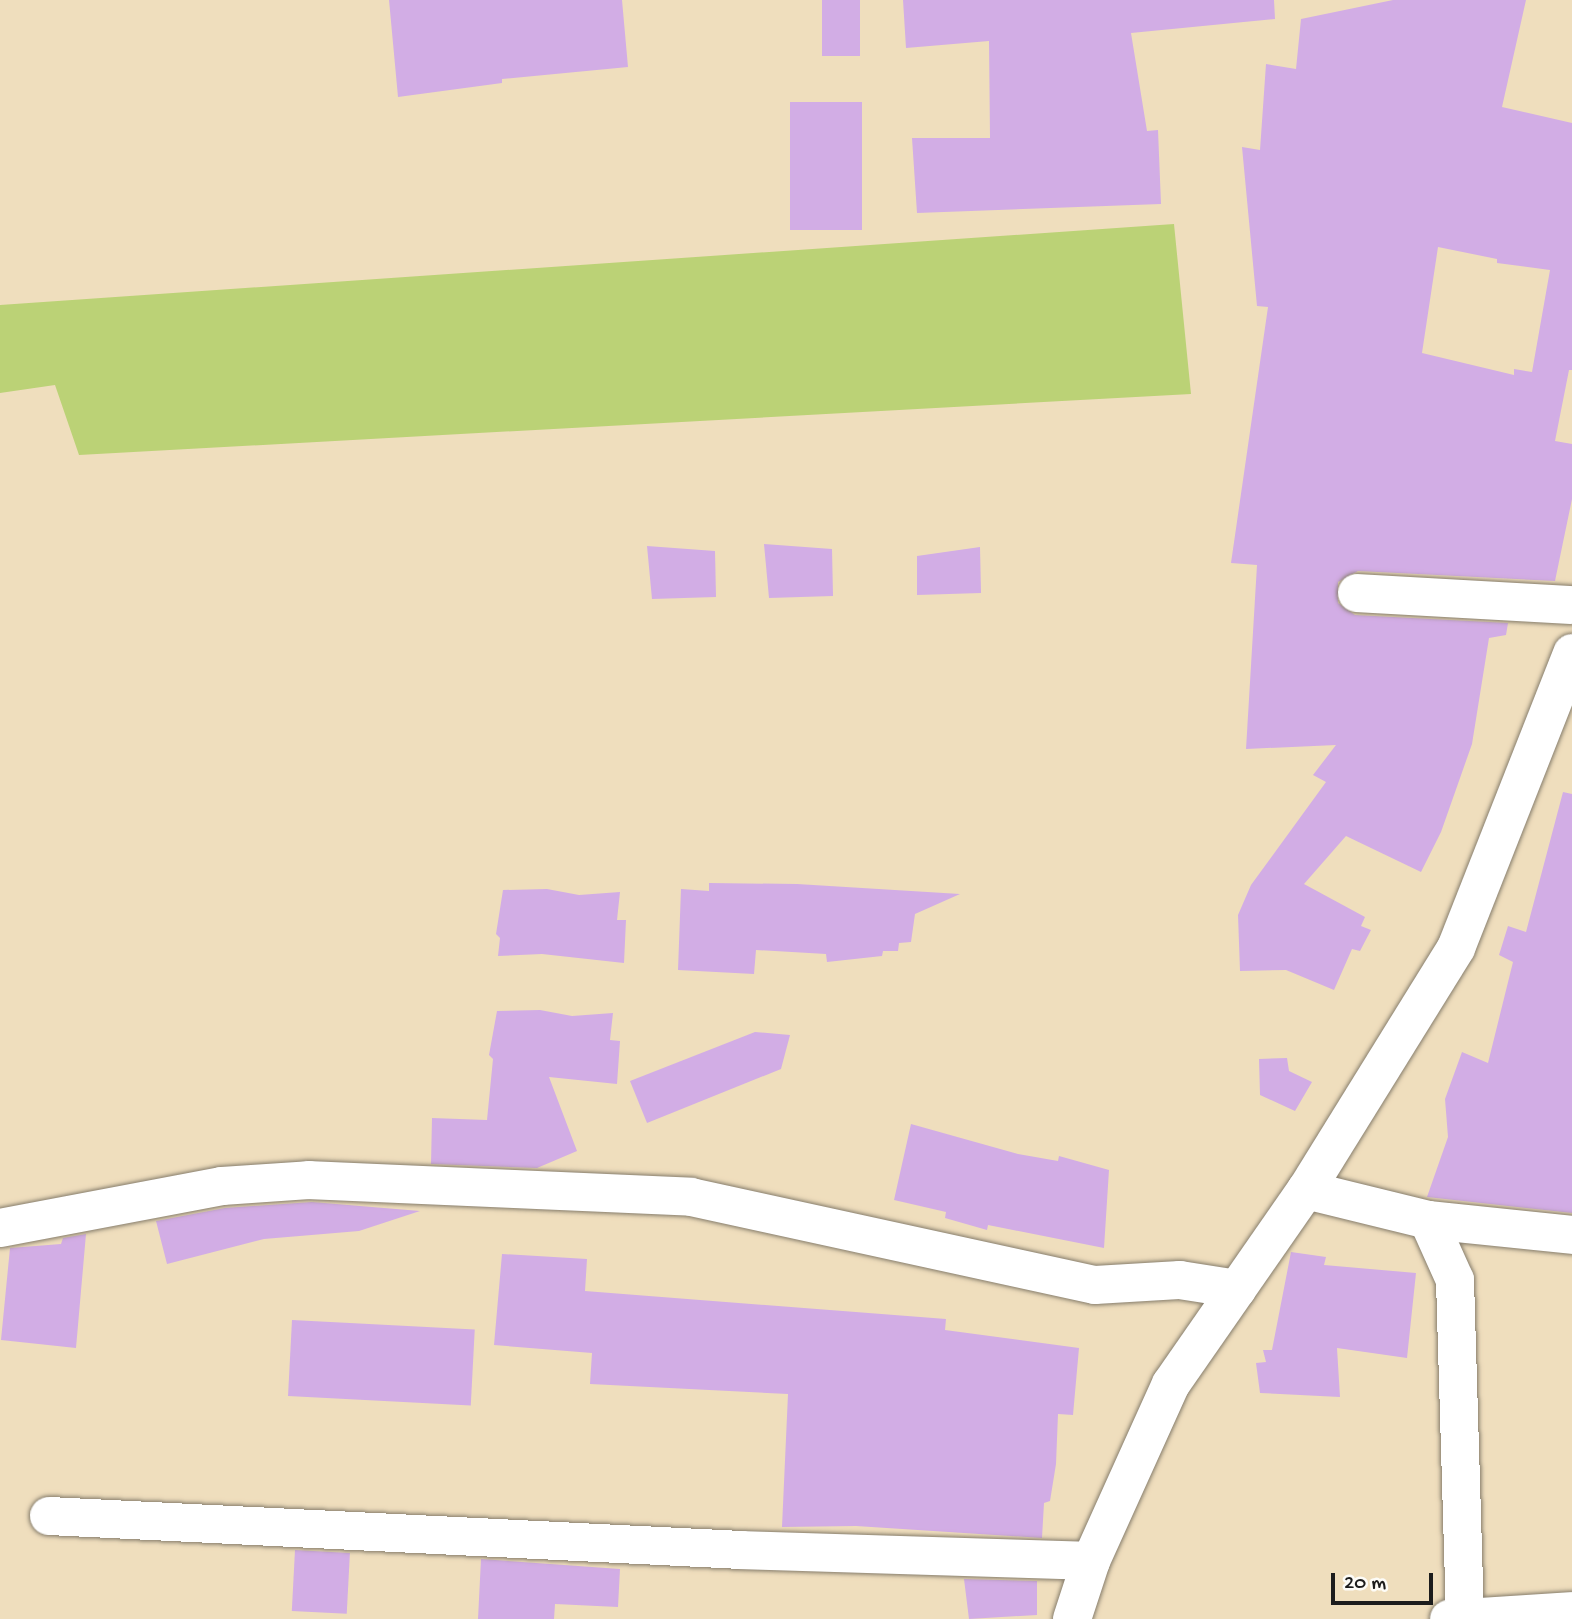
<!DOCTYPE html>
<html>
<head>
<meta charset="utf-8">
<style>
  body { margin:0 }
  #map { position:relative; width:1572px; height:1619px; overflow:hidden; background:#efdebd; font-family:"Gochi Hand",sans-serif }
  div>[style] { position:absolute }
  .green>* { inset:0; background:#bbd276 }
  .building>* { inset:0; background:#d2ade5; transform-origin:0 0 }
  .roads { filter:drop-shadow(0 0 2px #867d6c) drop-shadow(0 0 2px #867d6c) }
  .minor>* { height:38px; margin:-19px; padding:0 19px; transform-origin:19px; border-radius:19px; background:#fff }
  .major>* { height:38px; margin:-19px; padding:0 19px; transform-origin:19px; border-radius:19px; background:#fff }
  span { translate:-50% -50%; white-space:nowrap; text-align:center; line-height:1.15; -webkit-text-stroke:7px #fdfcf7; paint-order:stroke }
  .scale { position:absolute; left:1331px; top:1573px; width:102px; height:32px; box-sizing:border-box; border:4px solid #1c1c1c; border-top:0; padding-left:9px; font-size:21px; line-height:24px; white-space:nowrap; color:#1c1c1c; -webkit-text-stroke:5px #fdfcf7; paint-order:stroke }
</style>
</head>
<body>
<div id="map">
  <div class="green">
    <i style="clip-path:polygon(1174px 224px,1191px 394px,79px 455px,55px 385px,0 393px,0 305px)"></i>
  </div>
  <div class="building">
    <i style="clip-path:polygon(389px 0,622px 0,628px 67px,502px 79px,502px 83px,398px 97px)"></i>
    <i style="left:822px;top:0;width:38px;height:56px"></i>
    <i style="clip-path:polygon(903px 0,1274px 0,1275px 19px,1131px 33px,1147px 131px,1158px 130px,1161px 204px,917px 213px,912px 138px,990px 138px,989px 41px,906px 48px)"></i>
    <i style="clip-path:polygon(evenodd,1393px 0,1526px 0,1502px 107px,1572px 123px,1572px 370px,1569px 370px,1555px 441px,1572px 444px,1572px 499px,1555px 581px,1358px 571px,1338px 582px,1338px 603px,1355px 615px,1508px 623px,1506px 635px,1489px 638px,1472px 744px,1441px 832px,1421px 872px,1346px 836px,1304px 884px,1365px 917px,1361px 926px,1371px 930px,1360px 951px,1352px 949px,1334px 990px,1286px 970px,1240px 971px,1238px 915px,1251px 885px,1326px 782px,1313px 775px,1336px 745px,1246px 749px,1257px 565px,1231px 563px,1268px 307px,1257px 306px,1242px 147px,1260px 150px,1266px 64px,1296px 69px,1301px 19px,1393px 0,1438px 247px,1497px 259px,1497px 263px,1550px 270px,1532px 372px,1514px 369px,1514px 375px,1422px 353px,1438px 247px)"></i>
    <i style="left:862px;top:102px;width:128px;height:72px;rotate:90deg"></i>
    <i style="clip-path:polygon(764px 544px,832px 549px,833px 596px,769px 598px)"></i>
    <i style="clip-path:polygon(647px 546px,715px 551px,716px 597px,652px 599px)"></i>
    <i style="clip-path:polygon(980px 547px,981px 593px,917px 595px,917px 556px)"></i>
    <i style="clip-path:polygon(1563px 792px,1572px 794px,1572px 1213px,1427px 1197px,1448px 1137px,1445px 1099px,1462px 1052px,1488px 1063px,1513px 962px,1499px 955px,1508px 926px,1526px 932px)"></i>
    <i style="clip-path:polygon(709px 883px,797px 884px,960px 894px,915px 914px,911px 942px,899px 943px,898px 951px,883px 951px,882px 956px,827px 962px,826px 954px,756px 950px,754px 974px,678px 970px,681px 889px,709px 891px)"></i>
    <i style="clip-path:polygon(547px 889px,579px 895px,620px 892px,617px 920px,626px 920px,624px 963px,542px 954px,498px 956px,500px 938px,496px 934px,503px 890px)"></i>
    <i style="clip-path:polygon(540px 1010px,572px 1016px,613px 1013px,610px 1040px,620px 1041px,617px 1084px,549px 1077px,577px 1151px,537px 1168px,431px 1164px,432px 1118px,487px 1120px,493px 1059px,489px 1055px,497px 1011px)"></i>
    <i style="clip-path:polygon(755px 1032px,790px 1035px,781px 1069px,647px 1123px,630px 1081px)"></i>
    <i style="clip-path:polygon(1287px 1058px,1289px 1071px,1312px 1082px,1295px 1111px,1260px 1095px,1259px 1059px)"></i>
    <i style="clip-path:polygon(911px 1124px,1018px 1154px,1058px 1161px,1059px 1156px,1109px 1170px,1104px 1248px,988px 1225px,987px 1230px,945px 1218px,946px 1212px,894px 1200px)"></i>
    <i style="clip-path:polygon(312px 1202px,420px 1211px,359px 1231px,264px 1239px,167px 1264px,156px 1221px,225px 1208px)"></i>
    <i style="clip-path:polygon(86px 1234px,76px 1348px,1px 1340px,10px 1248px,61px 1244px,63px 1238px)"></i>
    <i style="clip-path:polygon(1291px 1252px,1326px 1257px,1324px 1265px,1416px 1273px,1407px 1358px,1337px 1348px,1340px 1397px,1260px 1393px,1256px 1363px,1266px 1362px,1263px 1350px,1272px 1350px)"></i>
    <i style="clip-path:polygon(502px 1254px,587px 1259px,585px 1291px,946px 1319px,945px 1330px,1079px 1348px,1073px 1415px,1058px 1414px,1056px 1464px,1050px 1501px,1044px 1503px,1042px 1538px,856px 1526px,782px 1527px,788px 1394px,590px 1384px,592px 1353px,494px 1345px)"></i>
    <i style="left:292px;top:1320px;width:183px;height:76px;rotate:3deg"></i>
    <i style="left:295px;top:1550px;width:55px;height:61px;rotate:3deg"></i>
    <i style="clip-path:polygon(481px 1559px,620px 1569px,618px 1607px,555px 1604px,554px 1619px,478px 1619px)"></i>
    <i style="clip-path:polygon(964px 1579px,1037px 1581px,1037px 1615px,969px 1619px)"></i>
  </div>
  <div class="roads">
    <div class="minor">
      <i style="left:1357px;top:593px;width:215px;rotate:3.2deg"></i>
      <i style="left:1306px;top:1190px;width:126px;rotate:13.8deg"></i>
      <i style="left:1428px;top:1220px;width:66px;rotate:65.8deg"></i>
      <i style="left:1455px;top:1280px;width:339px;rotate:88.3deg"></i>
      <i style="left:1428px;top:1220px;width:145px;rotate:5.9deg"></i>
      <i style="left:0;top:1228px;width:226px;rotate:-10.7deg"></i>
      <i style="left:222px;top:1186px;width:87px;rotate:-3.9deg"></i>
      <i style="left:309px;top:1180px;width:382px;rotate:2.5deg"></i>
      <i style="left:691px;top:1197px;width:413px;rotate:12.3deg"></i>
      <i style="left:1095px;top:1285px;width:85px;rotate:-3.4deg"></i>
      <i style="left:1180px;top:1280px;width:58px;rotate:9deg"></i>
      <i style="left:49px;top:1516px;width:693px;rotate:2.81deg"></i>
      <i style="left:741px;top:1550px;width:350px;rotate:1.8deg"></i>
      <i style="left:1449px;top:1619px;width:123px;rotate:-3.7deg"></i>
    </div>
    <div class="major">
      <i style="left:1072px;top:1619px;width:61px;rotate:-71.9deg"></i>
      <i style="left:1091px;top:1561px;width:194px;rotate:-65.7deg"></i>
      <i style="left:1171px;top:1384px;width:236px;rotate:-55.2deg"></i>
      <i style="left:1306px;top:1190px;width:285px;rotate:-58.2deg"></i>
      <i style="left:1456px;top:948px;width:317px;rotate:-68.5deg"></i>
    </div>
  </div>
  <div class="scale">20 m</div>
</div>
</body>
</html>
